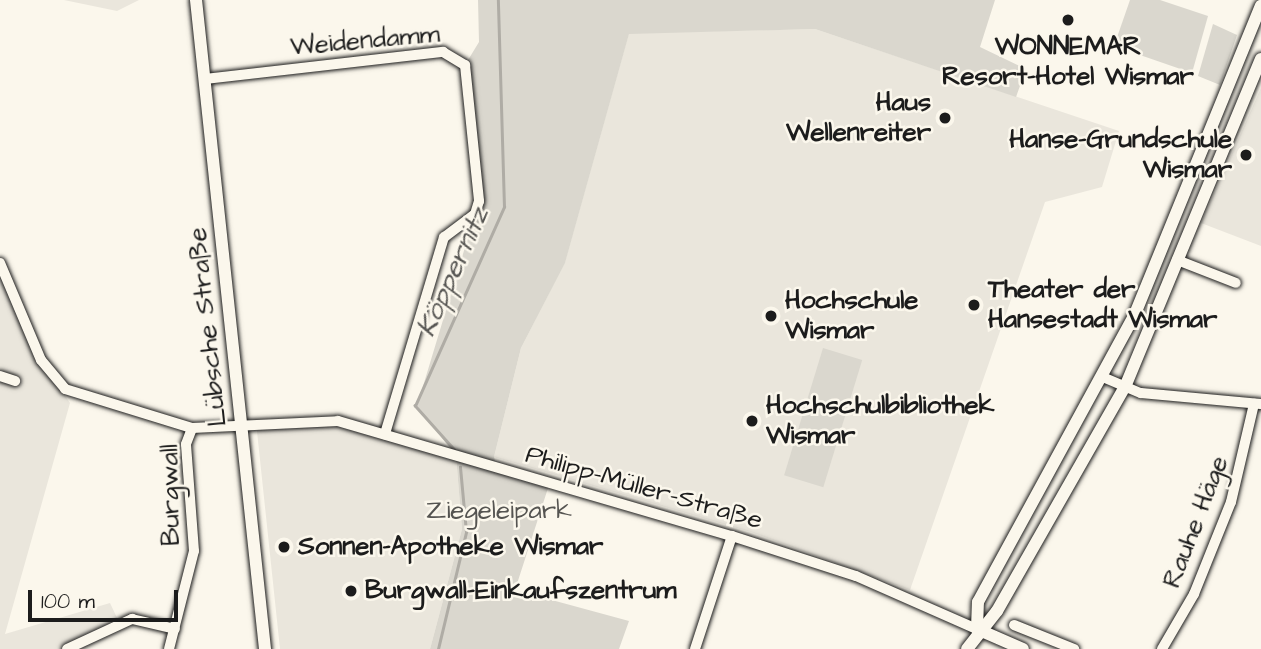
<!DOCTYPE html>
<html>
<head>
<meta charset="utf-8">
<style>
  body { margin:0 }
  #map { position:relative; width:1261px; height:649px; overflow:hidden; background:#fbf7ec; font-family:"Architects Daughter",sans-serif }
  div>[style] { position:absolute }
  .built>* { inset:0; background:#eae6dc }
  .green>* { inset:0; background:#dad7ce; transform-origin:0 0 }
  .stream>* { height:2.5px; margin:-1.25px; padding:0 1.25px; transform-origin:1.25px; border-radius:1.25px; background:#afaca5 }
  .roads { filter:drop-shadow(0 0 2px #1c1c1c) drop-shadow(0 0 2px #1c1c1c) }
  .street>* { height:10px; margin:-5px; padding:0 5px; transform-origin:5px; border-radius:5px; background:#fbf7ec }
  .secondary>* { height:12px; margin:-6px; padding:0 6px; transform-origin:6px; border-radius:6px; background:#fbf7ec }
  .dots>* { width:19px; height:19px; translate:-50% -50%; box-sizing:border-box; border:4px solid #fbf7ec; border-radius:50% }
  span { translate:-50% -50%; white-space:nowrap; text-align:center; line-height:1.15; -webkit-text-stroke:5px #fbf7ec; paint-order:stroke }
  .street-label { font-size:26px; color:#1c1c1c }
  .poi-label { font-size:26px; color:#1c1c1c; font-weight:700 }
  .right { translate:-100% -50%; text-align:right }
  .left { translate:0 -50%; text-align:left }
  .park-label { font-size:26px; color:#555451 }
  .water-label { font-size:28px; color:#575653; font-style:italic }
  .scale { position:absolute; left:28px; top:590px; width:150px; height:32px; box-sizing:border-box; border:4px solid #1c1c1c; border-top:0; padding-left:9px; font-size:21px; line-height:24px; white-space:nowrap; color:#1c1c1c; -webkit-text-stroke:5px #fbf7ec; paint-order:stroke }
</style>
</head>
<body>
<div id="map">
  <div class="built">
    <i style="clip-path:polygon(64px 0,139px 0,117px 11px)"></i>
    <i style="clip-path:polygon(815px 29px,1119px 131px,1102px 187px,1045px 202px,910px 590px,751px 532px,494px 457px,521px 348px,565px 262px,629px 33px)"></i>
    <i style="clip-path:polygon(1261px 88px,1261px 246px,1201px 223px)"></i>
    <i style="clip-path:polygon(0 263px,41px 360px,70px 403px,5px 634px,110px 603px,119px 622px,67px 649px,0 649px)"></i>
    <i style="clip-path:polygon(338px 421px,456px 456px,462px 529px,430px 649px,280px 649px,256px 422px)"></i>
  </div>
  <div class="green">
    <i style="clip-path:polygon(478px 0,995px 0,980px 47px,1026px 69px,1016px 97px,815px 29px,629px 34px,565px 263px,521px 348px,494px 457px,497px 469px,549px 485px,515px 590px,629px 621px,619px 649px,430px 649px,462px 529px,456px 456px,417px 406px,479px 201px,465px 65px,479px 42px)"></i>
    <i style="clip-path:polygon(1130px 0,1160px 0,1208px 16px,1192px 73px,1114px 46px)"></i>
    <i style="clip-path:polygon(1213px 24px,1237px 35px,1220px 85px,1198px 76px)"></i>
    <i style="left:823px;top:348px;width:41px;height:133px;rotate:17deg"></i>
  </div>
  <div class="stream">
    <i style="left:456px;top:452px;width:62px;rotate:-131.7deg"></i>
    <i style="left:415px;top:406px;width:218px;rotate:-65.9deg"></i>
    <i style="left:504px;top:207px;width:207px;rotate:-91.7deg"></i>
    <i style="left:438px;top:649px;width:120px;rotate:-76.5deg"></i>
    <i style="left:466px;top:532px;width:65px;rotate:-95.3deg"></i>
  </div>
  <div class="roads">
    <div class="street">
      <i style="left:205px;top:79px;width:240px;rotate:-6.5deg"></i>
      <i style="left:443px;top:52px;width:26px;rotate:31deg"></i>
      <i style="left:465px;top:65px;width:137px;rotate:84.1deg"></i>
      <i style="left:479px;top:201px;width:14px;rotate:107deg"></i>
      <i style="left:475px;top:214px;width:39px;rotate:143deg"></i>
      <i style="left:444px;top:237px;width:206px;rotate:106.7deg"></i>
      <i style="left:1177px;top:260px;width:63px;rotate:21.3deg"></i>
      <i style="left:0;top:263px;width:105px;rotate:67.1deg"></i>
      <i style="left:41px;top:360px;width:38px;rotate:50deg"></i>
      <i style="left:65px;top:389px;width:133px;rotate:17.1deg"></i>
      <i style="left:192px;top:428px;width:146px;rotate:-2.7deg"></i>
      <i style="left:338px;top:421px;width:410px;rotate:16.3deg"></i>
      <i style="left:732px;top:536px;width:130px;rotate:17.9deg"></i>
      <i style="left:856px;top:576px;width:132px;rotate:23.7deg"></i>
      <i style="left:0;top:376px;width:16px;rotate:18deg"></i>
      <i style="left:1105px;top:378px;width:39px;rotate:23deg"></i>
      <i style="left:1141px;top:393px;width:120px;rotate:5.3deg"></i>
      <i style="left:1014px;top:625px;width:65px;rotate:21.8deg"></i>
      <i style="left:67px;top:649px;width:72px;rotate:-24.8deg"></i>
      <i style="left:132px;top:619px;width:44px;rotate:13.1deg"></i>
      <i style="left:169px;top:649px;width:101px;rotate:-75.7deg"></i>
      <i style="left:194px;top:551px;width:107px;rotate:-94.3deg"></i>
      <i style="left:186px;top:444px;width:17px;rotate:-69deg"></i>
      <i style="left:695px;top:649px;width:119px;rotate:-71.9deg"></i>
      <i style="left:1162px;top:649px;width:64px;rotate:-59.8deg"></i>
      <i style="left:1194px;top:594px;width:99px;rotate:-68.1deg"></i>
      <i style="left:1231px;top:502px;width:101px;rotate:-76.8deg"></i>
    </div>
    <div class="secondary">
      <i style="left:196px;top:0;width:653px;rotate:83.93deg"></i>
      <i style="left:977px;top:629px;width:27px;rotate:-88deg"></i>
      <i style="left:978px;top:602px;width:328px;rotate:-61.4deg"></i>
      <i style="left:1135px;top:314px;width:333px;rotate:-67.8deg"></i>
      <i style="left:977px;top:629px;width:50px;rotate:23.5deg"></i>
      <i style="left:967px;top:649px;width:48px;rotate:-51.7deg"></i>
      <i style="left:997px;top:611px;width:258px;rotate:-60.3deg"></i>
      <i style="left:1125px;top:387px;width:355px;rotate:-67.5deg"></i>
    </div>
  </div>
  <div class="dots">
    <i style="left:1068px;top:20px;background:#1c1c1c"></i>
    <i style="left:945px;top:118px;background:#1c1c1c"></i>
    <i style="left:1246px;top:155px;background:#1c1c1c"></i>
    <i style="left:974px;top:305px;background:#1c1c1c"></i>
    <i style="left:771px;top:316px;background:#1c1c1c"></i>
    <i style="left:752px;top:421px;background:#1c1c1c"></i>
    <i style="left:284px;top:547px;background:#1c1c1c"></i>
    <i style="left:351px;top:591px;background:#1c1c1c"></i>
  </div>
  <div class="street-label">
    <span style="left:365px;top:41px;rotate:-5deg">Weidendamm</span>
    <span style="left:208px;top:327px;rotate:-96deg">Lübsche Straße</span>
    <span style="left:644px;top:488px;rotate:16deg">Philipp-Müller-Straße</span>
    <span style="left:171px;top:495px;rotate:-91deg">Burgwall</span>
    <span style="left:1196px;top:522px;rotate:-69deg">Rauhe Häge</span>
  </div>
  <div class="poi-label">
    <span style="left:1068px;top:62px">WONNEMAR<br>Resort-Hotel Wismar</span>
    <span class="right" style="left:931px;top:118px">Haus<br>Wellenreiter</span>
    <span class="right" style="left:1232px;top:155px">Hanse-Grundschule<br>Wismar</span>
    <span class="left" style="left:988px;top:305px">Theater der<br>Hansestadt Wismar</span>
    <span class="left" style="left:785px;top:316px">Hochschule<br>Wismar</span>
    <span class="left" style="left:766px;top:421px">Hochschulbibliothek<br>Wismar</span>
    <span class="left" style="left:298px;top:547px">Sonnen-Apotheke Wismar</span>
    <span class="left" style="left:365px;top:591px">Burgwall-Einkaufszentrum</span>
  </div>
  <div class="park-label">
    <span style="left:499px;top:511px">Ziegeleipark</span>
  </div>
  <div class="water-label">
    <span style="left:453px;top:272px;rotate:-66deg">Köppernitz</span>
  </div>
  <div class="scale">100 m</div>
</div>
</body>
</html>
